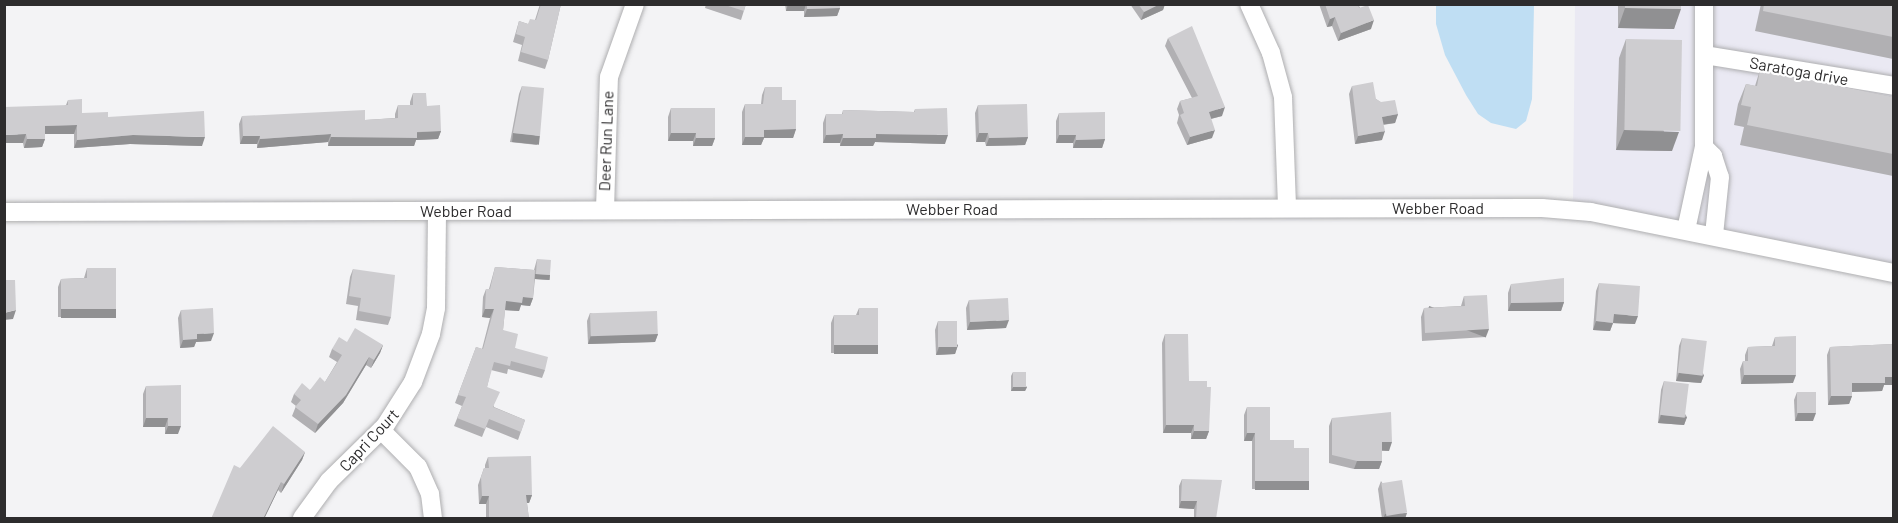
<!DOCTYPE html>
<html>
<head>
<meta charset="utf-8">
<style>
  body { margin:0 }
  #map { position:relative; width:1898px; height:523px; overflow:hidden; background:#f3f3f5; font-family:Barlow,sans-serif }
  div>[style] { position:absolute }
  .built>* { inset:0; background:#eae9f3 }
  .water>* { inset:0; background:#bfdef3 }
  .roads { filter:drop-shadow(0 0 2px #aeaeb0) drop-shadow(0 0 2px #aeaeb0) }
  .street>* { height:18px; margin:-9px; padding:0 9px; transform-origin:9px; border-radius:9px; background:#fff }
  .wall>* { inset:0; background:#b1b0b3 }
  .shaded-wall>* { inset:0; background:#909092; transform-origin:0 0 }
  .building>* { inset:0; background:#cecdd0; transform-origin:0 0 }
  span { translate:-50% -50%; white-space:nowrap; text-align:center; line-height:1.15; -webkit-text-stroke:4.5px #fff; paint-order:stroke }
  .street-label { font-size:16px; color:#2d2c2d }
  .frame { position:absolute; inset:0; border:6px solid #2d2c2d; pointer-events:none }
</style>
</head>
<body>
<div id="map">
  <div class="built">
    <i style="clip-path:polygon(1575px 5px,1893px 5px,1893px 265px,1573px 204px)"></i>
  </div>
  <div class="water">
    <i style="clip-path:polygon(1436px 5px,1534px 5px,1532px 99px,1526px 121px,1516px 129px,1491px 123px,1478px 114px,1466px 95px,1445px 55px,1436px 24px)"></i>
  </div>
  <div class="roads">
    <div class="street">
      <i style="left:1249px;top:4px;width:54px;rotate:65.8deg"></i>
      <i style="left:1271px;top:53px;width:46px;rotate:74.7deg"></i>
      <i style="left:1283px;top:97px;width:111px;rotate:87.9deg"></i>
      <i style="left:1705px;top:55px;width:192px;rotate:9.3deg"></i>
      <i style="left:1704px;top:147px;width:143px;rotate:-90deg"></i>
      <i style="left:605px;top:210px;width:133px;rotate:-88.3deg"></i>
      <i style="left:609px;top:77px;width:77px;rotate:-70.4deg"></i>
      <i style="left:4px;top:212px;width:1538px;rotate:-0.15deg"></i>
      <i style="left:1542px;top:208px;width:49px;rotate:4.7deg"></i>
      <i style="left:1591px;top:212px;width:309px;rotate:11.4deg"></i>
      <i style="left:1686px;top:230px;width:85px;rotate:-77.8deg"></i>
      <i style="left:1704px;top:147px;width:13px;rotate:45deg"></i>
      <i style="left:1713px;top:156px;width:22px;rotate:72deg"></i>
      <i style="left:1720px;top:177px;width:58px;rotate:95.9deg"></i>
      <i style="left:381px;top:430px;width:52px;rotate:45deg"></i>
      <i style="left:418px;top:467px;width:30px;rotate:66deg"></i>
      <i style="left:430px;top:494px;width:24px;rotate:83deg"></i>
      <i style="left:302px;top:518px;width:46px;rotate:-53.9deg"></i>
      <i style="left:329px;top:481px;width:78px;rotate:-44.5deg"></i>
      <i style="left:385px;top:426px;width:52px;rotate:-57.5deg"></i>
      <i style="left:413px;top:382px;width:51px;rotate:-69.4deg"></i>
      <i style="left:431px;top:334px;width:26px;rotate:-79deg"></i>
      <i style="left:436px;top:308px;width:96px;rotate:-89.4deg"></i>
    </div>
  </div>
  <div class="wall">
    <i style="clip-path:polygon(540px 4px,561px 4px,548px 60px,545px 69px,518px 61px,522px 45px,513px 42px,519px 21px,528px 24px,535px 20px)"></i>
    <i style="clip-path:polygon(706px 4px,746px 4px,741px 20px,705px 8px)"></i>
    <i style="clip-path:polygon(785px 4px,840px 4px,840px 8px,837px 16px,804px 17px,804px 11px,786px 11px)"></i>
    <i style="clip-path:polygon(1130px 4px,1165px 4px,1163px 10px,1141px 20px)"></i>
    <i style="clip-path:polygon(1319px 4px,1358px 4px,1371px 29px,1338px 41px,1332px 26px,1327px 27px)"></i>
    <i style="clip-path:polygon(1618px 4px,1681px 4px,1674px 29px,1618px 28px)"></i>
    <i style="clip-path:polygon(1761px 4px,1893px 4px,1893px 59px,1755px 31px)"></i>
    <i style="clip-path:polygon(1168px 38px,1222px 116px,1211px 119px,1212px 138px,1187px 145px,1177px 123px,1179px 115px,1177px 109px,1180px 101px,1192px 98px,1165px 46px)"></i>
    <i style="clip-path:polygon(1626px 39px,1672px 151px,1616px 150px,1619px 58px)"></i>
    <i style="clip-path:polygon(1760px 70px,1893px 97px,1893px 176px,1740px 145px,1744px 127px,1734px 125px,1738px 104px,1746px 84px,1755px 86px)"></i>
    <i style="clip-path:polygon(522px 86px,537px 145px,510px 142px,519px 94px)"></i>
    <i style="clip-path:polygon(1352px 86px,1376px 99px,1398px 114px,1395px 123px,1383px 125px,1382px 140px,1355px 144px,1349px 94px)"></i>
    <i style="clip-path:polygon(765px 87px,782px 100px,796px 129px,793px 138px,764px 138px,761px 145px,742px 145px,742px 112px,745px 104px,761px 104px,762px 95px)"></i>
    <i style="clip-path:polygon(413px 93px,427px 106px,441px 131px,438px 139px,416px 140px,414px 146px,328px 146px,328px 142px,257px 148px,257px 144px,240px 144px,239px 124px,242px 116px,365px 120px,395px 118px,395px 114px,398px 105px,410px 105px,410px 102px)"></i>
    <i style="clip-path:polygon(68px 100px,82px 113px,108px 117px,202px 146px,130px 144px,74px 148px,74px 134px,45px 134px,45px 139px,42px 147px,24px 148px,23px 143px,4px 143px,66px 105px)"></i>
    <i style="clip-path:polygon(978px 105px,1028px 137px,1025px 145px,986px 146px,985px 142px,976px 142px,975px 113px)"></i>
    <i style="clip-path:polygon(671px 108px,715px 138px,712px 146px,693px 146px,693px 141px,668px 141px,668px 117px)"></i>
    <i style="clip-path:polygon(915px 109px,945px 144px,875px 142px,873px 146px,840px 146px,840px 143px,823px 143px,823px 123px,826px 114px,842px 114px,843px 110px,914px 112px)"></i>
    <i style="clip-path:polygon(1059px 113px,1105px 139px,1102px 148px,1073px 148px,1073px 143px,1056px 143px,1056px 121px)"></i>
    <i style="clip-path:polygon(537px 259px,550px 275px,549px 280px,535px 279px,533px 298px,530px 306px,521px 305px,519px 311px,505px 310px,503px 330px,515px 348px,545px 370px,542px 378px,508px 369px,507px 374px,491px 370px,487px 387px,494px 407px,525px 420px,518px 440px,486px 427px,482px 437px,454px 426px,462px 406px,455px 403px,476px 347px,482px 349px,490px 318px,482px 317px,483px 297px,486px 289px,489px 289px,495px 267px,534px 270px)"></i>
    <i style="clip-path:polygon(87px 268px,116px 309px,113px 317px,58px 317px,58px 287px,61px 279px,84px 278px)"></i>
    <i style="clip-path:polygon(353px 269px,391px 317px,388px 325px,356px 320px,358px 306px,346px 304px,350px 277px)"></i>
    <i style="clip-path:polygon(1599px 283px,1635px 324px,1613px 323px,1610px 331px,1593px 330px,1596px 291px)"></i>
    <i style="clip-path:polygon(1511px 284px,1564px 302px,1561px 311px,1508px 311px,1508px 293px)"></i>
    <i style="clip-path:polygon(1464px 296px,1486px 337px,1422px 341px,1421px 317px,1424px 308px,1461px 306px)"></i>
    <i style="clip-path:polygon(969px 300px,1006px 328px,967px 330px,966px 308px)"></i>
    <i style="clip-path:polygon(859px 308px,878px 345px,875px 353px,831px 353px,831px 323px,834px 315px,856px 315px)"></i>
    <i style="clip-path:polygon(181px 310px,211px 341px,196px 342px,194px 347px,180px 348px,178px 318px)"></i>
    <i style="clip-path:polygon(590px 313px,658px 334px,655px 342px,588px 344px,587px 321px)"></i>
    <i style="clip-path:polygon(938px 321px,958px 345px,955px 354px,936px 355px,935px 330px)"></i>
    <i style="clip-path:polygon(1165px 334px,1189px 381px,1209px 431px,1206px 439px,1191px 439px,1191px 433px,1163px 433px,1162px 343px)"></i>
    <i style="clip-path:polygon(1775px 337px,1793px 383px,1741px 384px,1740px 369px,1743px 361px,1745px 361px,1745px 355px,1748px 347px,1772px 346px)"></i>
    <i style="clip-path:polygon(1682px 338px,1704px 375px,1701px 383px,1676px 381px,1679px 346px)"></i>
    <i style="clip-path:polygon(347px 342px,383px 345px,380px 353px,371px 368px,366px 365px,343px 403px,315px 433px,292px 416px,296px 406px,291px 402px,294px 394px,310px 390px,325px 382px,337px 362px,329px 357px,332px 349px)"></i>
    <i style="clip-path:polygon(1893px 344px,1893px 385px,1884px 385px,1882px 391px,1852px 392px,1852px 396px,1849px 404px,1828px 405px,1827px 355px,1830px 347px)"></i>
    <i style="clip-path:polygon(1013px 372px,1027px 387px,1025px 391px,1011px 391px,1011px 376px)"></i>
    <i style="clip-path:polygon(1664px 381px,1687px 417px,1684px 425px,1658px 423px,1661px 390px)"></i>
    <i style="clip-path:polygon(146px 386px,178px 434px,165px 434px,165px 427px,143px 427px,143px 394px)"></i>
    <i style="clip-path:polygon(1797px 392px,1813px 421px,1795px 421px,1794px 400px)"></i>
    <i style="clip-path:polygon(1247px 407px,1270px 440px,1294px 448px,1309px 481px,1306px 489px,1252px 489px,1252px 441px,1244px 441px,1244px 415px)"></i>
    <i style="clip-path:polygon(1332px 418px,1389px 451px,1382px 451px,1382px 461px,1379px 469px,1354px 469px,1329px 463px,1329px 426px)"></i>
    <i style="clip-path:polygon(305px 452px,302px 460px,281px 493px,278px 490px,264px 519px,211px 519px,240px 468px)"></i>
    <i style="clip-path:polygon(488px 457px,532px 495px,529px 503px,527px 503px,529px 519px,486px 519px,486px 504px,479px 504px,478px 485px,484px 468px,485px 468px,485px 465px)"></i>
    <i style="clip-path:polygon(1182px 479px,1216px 519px,1194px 519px,1194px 509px,1179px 508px,1179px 486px)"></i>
    <i style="clip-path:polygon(1381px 481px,1405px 519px,1382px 519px,1378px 489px)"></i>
  </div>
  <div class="shaded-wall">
    <i style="clip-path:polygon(788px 4px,806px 4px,804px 11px,786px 11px)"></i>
    <i style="clip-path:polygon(1160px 4px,1165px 4px,1163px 10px,1141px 20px,1144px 12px)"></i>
    <i style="clip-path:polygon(840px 8px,837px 16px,804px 17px,807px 9px)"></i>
    <i style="clip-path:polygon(1625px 8px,1681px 9px,1674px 29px,1618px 28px)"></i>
    <i style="clip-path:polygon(1335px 17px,1332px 26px,1327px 27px,1330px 19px)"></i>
    <i style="clip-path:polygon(1374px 20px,1371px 29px,1338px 41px,1341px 33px)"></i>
    <i style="clip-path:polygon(1225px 107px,1222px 116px,1206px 120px,1209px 112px)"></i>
    <i style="clip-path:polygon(1398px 114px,1395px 123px,1379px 125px,1382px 117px)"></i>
    <i style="clip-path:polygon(77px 125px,74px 134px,42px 134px,45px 126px)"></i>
    <i style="clip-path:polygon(796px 129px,793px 138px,764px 138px,761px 145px,742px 145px,745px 137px,764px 130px)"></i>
    <i style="clip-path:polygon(1215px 130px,1212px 138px,1187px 145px,1190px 137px)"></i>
    <i style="clip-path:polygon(1624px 130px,1679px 132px,1672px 151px,1616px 150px)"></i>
    <i style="clip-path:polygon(441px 131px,438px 139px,416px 140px,414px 146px,328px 146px,331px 137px)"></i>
    <i style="clip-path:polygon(1385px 131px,1382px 140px,1355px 144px,1358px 136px)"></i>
    <i style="left:513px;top:133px;width:27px;height:9px;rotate:6deg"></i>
    <i style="clip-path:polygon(671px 133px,696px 133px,693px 141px,668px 141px)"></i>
    <i style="clip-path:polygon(979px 133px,988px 133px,985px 142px,976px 142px)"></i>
    <i style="clip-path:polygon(26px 134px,23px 143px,4px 143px,4px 135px)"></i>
    <i style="clip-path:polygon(331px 134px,328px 142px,257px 148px,260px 139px)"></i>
    <i style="clip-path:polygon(843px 134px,840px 143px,823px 143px,826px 135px)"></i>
    <i style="clip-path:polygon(876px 134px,948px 135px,945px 144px,875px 142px,873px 146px,840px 146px,843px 138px)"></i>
    <i style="clip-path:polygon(133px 135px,205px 137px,202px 146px,130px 144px,74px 148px,77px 140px)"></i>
    <i style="clip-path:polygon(1059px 135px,1076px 135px,1073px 143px,1056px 143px)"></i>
    <i style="clip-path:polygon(243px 136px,260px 136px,257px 144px,240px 144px)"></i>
    <i style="clip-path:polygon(1028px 137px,1025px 145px,986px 146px,989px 138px)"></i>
    <i style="clip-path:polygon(696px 138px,715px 138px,712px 146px,693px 146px)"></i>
    <i style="clip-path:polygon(27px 139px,45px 139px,42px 147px,24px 148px)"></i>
    <i style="clip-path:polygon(1105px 139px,1102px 148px,1073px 148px,1076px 140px)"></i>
    <i style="left:535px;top:274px;width:15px;height:5px;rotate:4deg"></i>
    <i style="clip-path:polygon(523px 297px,533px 298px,530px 306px,521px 305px,519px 311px,503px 310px,506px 301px)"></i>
    <i style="clip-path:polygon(1564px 302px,1561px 311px,1508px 311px,1511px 303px)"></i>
    <i style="left:61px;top:309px;width:55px;height:9px"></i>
    <i style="clip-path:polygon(485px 309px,494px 309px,490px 318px,482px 317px)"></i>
    <i style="clip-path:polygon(16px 310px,13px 319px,4px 320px,4px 313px)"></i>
    <i style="clip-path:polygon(1614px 314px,1638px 316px,1635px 324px,1611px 323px)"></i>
    <i style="clip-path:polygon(1009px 320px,1006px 328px,967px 330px,970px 322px)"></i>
    <i style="clip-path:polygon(1596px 321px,1613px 323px,1610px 331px,1593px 330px)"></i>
    <i style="left:1489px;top:329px;width:9px;height:64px;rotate:111deg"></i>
    <i style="clip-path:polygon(214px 333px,211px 341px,196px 342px,194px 347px,180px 348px,183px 340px,197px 334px)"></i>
    <i style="clip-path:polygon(658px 334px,655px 342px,588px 344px,591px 335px)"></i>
    <i style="clip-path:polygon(383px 345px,380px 353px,371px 368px,374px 360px)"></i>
    <i style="left:834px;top:345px;width:44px;height:9px"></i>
    <i style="clip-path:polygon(958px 345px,955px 354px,936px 355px,939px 347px)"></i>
    <i style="clip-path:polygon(369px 357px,366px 365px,343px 403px,315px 433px,318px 424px)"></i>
    <i style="clip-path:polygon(1679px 373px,1704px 375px,1701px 383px,1676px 381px)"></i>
    <i style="clip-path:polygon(1744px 375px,1796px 375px,1793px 383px,1741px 384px)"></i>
    <i style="clip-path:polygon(1885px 377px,1893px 377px,1893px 385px,1884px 385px,1882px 391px,1849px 392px,1852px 383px)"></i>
    <i style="clip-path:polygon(1013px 387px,1027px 387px,1025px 391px,1011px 391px)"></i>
    <i style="clip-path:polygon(1831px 396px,1852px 396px,1849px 404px,1828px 405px)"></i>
    <i style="clip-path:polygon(1798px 413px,1816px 413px,1813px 421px,1795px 421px)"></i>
    <i style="clip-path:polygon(1661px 415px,1687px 417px,1684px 425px,1658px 423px)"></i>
    <i style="clip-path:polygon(146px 418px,168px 418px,165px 427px,143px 427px)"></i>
    <i style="clip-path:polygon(1166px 425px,1194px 425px,1191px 433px,1163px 433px)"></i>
    <i style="clip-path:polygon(168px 426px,181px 426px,178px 434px,165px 434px)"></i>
    <i style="clip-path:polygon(1194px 431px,1209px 431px,1206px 439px,1191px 439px)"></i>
    <i style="clip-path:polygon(1247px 433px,1255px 433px,1252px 441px,1244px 441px)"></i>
    <i style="clip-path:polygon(1382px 442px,1392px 442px,1389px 451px,1379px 450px)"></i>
    <i style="clip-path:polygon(305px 452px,302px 460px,281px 493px,284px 484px)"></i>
    <i style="clip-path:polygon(1357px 461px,1382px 461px,1379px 469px,1354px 469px)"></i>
    <i style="left:1255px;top:481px;width:54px;height:9px"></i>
    <i style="clip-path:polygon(281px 482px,278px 490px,264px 519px,263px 519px)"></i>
    <i style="clip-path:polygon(526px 495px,532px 495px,529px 503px,523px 503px)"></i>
    <i style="clip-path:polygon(482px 496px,489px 496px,486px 504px,479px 504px)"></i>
    <i style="clip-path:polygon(1181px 501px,1197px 501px,1194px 509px,1179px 508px)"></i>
    <i style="clip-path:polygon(1407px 513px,1405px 519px,1383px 519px,1385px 514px)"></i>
  </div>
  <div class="building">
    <i style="clip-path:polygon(541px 4px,561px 4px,548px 60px,521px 52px,525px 37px,516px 34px,519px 21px,528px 24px,530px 19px,536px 20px)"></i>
    <i style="clip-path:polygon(722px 4px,746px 4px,744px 11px)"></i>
    <i style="clip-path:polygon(807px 4px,840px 4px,840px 8px,807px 9px)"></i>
    <i style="clip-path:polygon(1138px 4px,1160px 4px,1144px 12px)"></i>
    <i style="clip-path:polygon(1325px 4px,1358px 4px,1359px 8px,1368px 5px,1374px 20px,1341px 33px,1335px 17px,1330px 19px)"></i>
    <i style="clip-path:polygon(1625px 4px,1681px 4px,1681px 9px,1625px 8px)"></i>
    <i style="clip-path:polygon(1764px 4px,1893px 4px,1893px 37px,1763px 11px)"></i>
    <i style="clip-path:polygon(1192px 26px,1225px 107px,1209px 112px,1215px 130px,1190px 137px,1180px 115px,1184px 113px,1180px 101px,1198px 96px,1168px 38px)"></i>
    <i style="left:1626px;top:39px;width:56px;height:91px;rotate:1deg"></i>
    <i style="clip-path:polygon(1760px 70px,1893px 97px,1893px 154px,1747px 125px,1751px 107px,1741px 105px,1746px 84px,1757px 86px)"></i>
    <i style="clip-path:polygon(1373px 82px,1376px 99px,1381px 102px,1395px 100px,1398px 114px,1382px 117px,1385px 131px,1358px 136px,1352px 86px)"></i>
    <i style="clip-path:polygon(522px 86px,544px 88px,540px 136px,513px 133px)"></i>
    <i style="clip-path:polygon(765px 87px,782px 87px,782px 100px,796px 100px,796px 129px,764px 130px,764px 137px,745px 137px,745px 104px,763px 104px)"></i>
    <i style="clip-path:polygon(413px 93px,426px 93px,427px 106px,440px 105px,441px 131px,417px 132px,417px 138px,331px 137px,331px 134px,260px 139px,260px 136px,243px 136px,242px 116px,365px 110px,365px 120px,398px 118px,398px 105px,413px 105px)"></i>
    <i style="clip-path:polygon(82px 99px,82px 113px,108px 112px,108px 117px,204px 111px,205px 137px,133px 135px,77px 140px,77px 125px,45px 126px,45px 139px,27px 139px,26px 134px,4px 135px,4px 107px,68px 105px,68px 100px)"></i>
    <i style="clip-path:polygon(1027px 104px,1028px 137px,989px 138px,988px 133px,979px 133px,978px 105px)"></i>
    <i style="clip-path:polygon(671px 108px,715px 108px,715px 138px,696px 138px,696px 133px,671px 133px)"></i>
    <i style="clip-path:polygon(947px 108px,948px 135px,876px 134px,876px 138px,843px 138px,843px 134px,826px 135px,826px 114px,843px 114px,843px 110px,915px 112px,915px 109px)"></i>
    <i style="clip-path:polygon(1105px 112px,1105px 139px,1076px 140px,1076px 135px,1059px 135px,1059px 113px)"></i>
    <i style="left:537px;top:259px;width:14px;height:15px;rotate:4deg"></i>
    <i style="clip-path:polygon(495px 267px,535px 270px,533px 298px,523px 297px,522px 303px,506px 301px,503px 330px,518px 334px,515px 348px,548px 357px,545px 370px,511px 361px,510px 366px,494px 362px,487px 387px,500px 392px,493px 407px,525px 420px,521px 432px,489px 419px,485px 429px,457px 418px,466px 397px,458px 395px,476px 347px,483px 349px,494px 309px,485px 309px,486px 289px,490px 289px)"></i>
    <i style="clip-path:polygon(87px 268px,116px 268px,116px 309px,61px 309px,61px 279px,87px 278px)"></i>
    <i style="clip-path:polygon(353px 269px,395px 275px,391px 317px,359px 311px,361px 298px,349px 296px)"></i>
    <i style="clip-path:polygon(1564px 278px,1564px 302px,1511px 303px,1511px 284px)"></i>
    <i style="clip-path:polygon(4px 280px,15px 280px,16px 310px,4px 313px)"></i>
    <i style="clip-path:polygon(1599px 283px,1640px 286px,1638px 316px,1614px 314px,1613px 323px,1596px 321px)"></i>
    <i style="clip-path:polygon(1487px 295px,1489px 329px,1425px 333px,1424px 308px,1465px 306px,1464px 296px)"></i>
    <i style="left:1008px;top:298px;width:22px;height:39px;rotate:87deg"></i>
    <i style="clip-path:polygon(213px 308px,214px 333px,197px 334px,197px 339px,183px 340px,181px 310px)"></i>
    <i style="clip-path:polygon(859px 308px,878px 308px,878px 345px,834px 345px,834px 315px,859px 315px)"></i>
    <i style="left:657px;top:311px;width:23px;height:67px;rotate:88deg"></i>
    <i style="left:938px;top:321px;width:19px;height:26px"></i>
    <i style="clip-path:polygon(355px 328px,383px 345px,374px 360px,369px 357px,346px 395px,318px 424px,295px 407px,301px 400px,294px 394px,302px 383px,310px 390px,320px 377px,325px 382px,342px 355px,332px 349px,339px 337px,347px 342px)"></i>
    <i style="clip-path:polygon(1165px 334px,1188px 334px,1189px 381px,1207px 381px,1207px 387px,1211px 387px,1209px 431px,1194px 431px,1194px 425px,1166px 425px)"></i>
    <i style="clip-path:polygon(1796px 336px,1796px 375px,1744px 375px,1743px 361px,1748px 361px,1748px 347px,1775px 346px,1775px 337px)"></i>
    <i style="left:1682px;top:338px;width:25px;height:35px;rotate:7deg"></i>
    <i style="clip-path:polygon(1893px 344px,1893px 377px,1885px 377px,1885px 383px,1852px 383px,1852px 396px,1831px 396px,1830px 347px)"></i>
    <i style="left:1013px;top:372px;width:13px;height:15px"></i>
    <i style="left:1664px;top:381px;width:25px;height:34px;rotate:7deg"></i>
    <i style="clip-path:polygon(181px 385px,181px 426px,168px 426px,168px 418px,146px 418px,146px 386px)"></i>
    <i style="left:1797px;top:392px;width:19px;height:21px"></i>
    <i style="clip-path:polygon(1247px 407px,1270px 407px,1270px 440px,1294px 440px,1294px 448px,1309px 448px,1309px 481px,1255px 481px,1255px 433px,1247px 433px)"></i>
    <i style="clip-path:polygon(1391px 412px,1392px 442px,1382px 442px,1382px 461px,1357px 461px,1332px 455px,1332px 418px)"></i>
    <i style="clip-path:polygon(273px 426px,305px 452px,284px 484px,281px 482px,263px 519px,211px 519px,234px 465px,240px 468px)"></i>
    <i style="clip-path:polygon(531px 456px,532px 495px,526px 495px,529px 519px,489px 519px,489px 496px,482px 496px,481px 477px,484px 468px,489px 468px,488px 457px)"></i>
    <i style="clip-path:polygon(1182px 479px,1222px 480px,1216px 519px,1196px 519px,1197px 501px,1181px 501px)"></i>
    <i style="left:1402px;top:480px;width:33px;height:21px;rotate:81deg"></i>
  </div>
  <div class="street-label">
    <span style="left:1799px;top:71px;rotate:10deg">Saratoga drive</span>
    <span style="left:606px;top:141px;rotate:-88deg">Deer Run Lane</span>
    <span style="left:1438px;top:208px">Webber Road</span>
    <span style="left:952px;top:209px">Webber Road</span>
    <span style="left:466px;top:211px">Webber Road</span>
    <span style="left:369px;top:440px;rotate:-47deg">Capri Court</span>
  </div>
  <div class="frame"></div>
</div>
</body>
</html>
